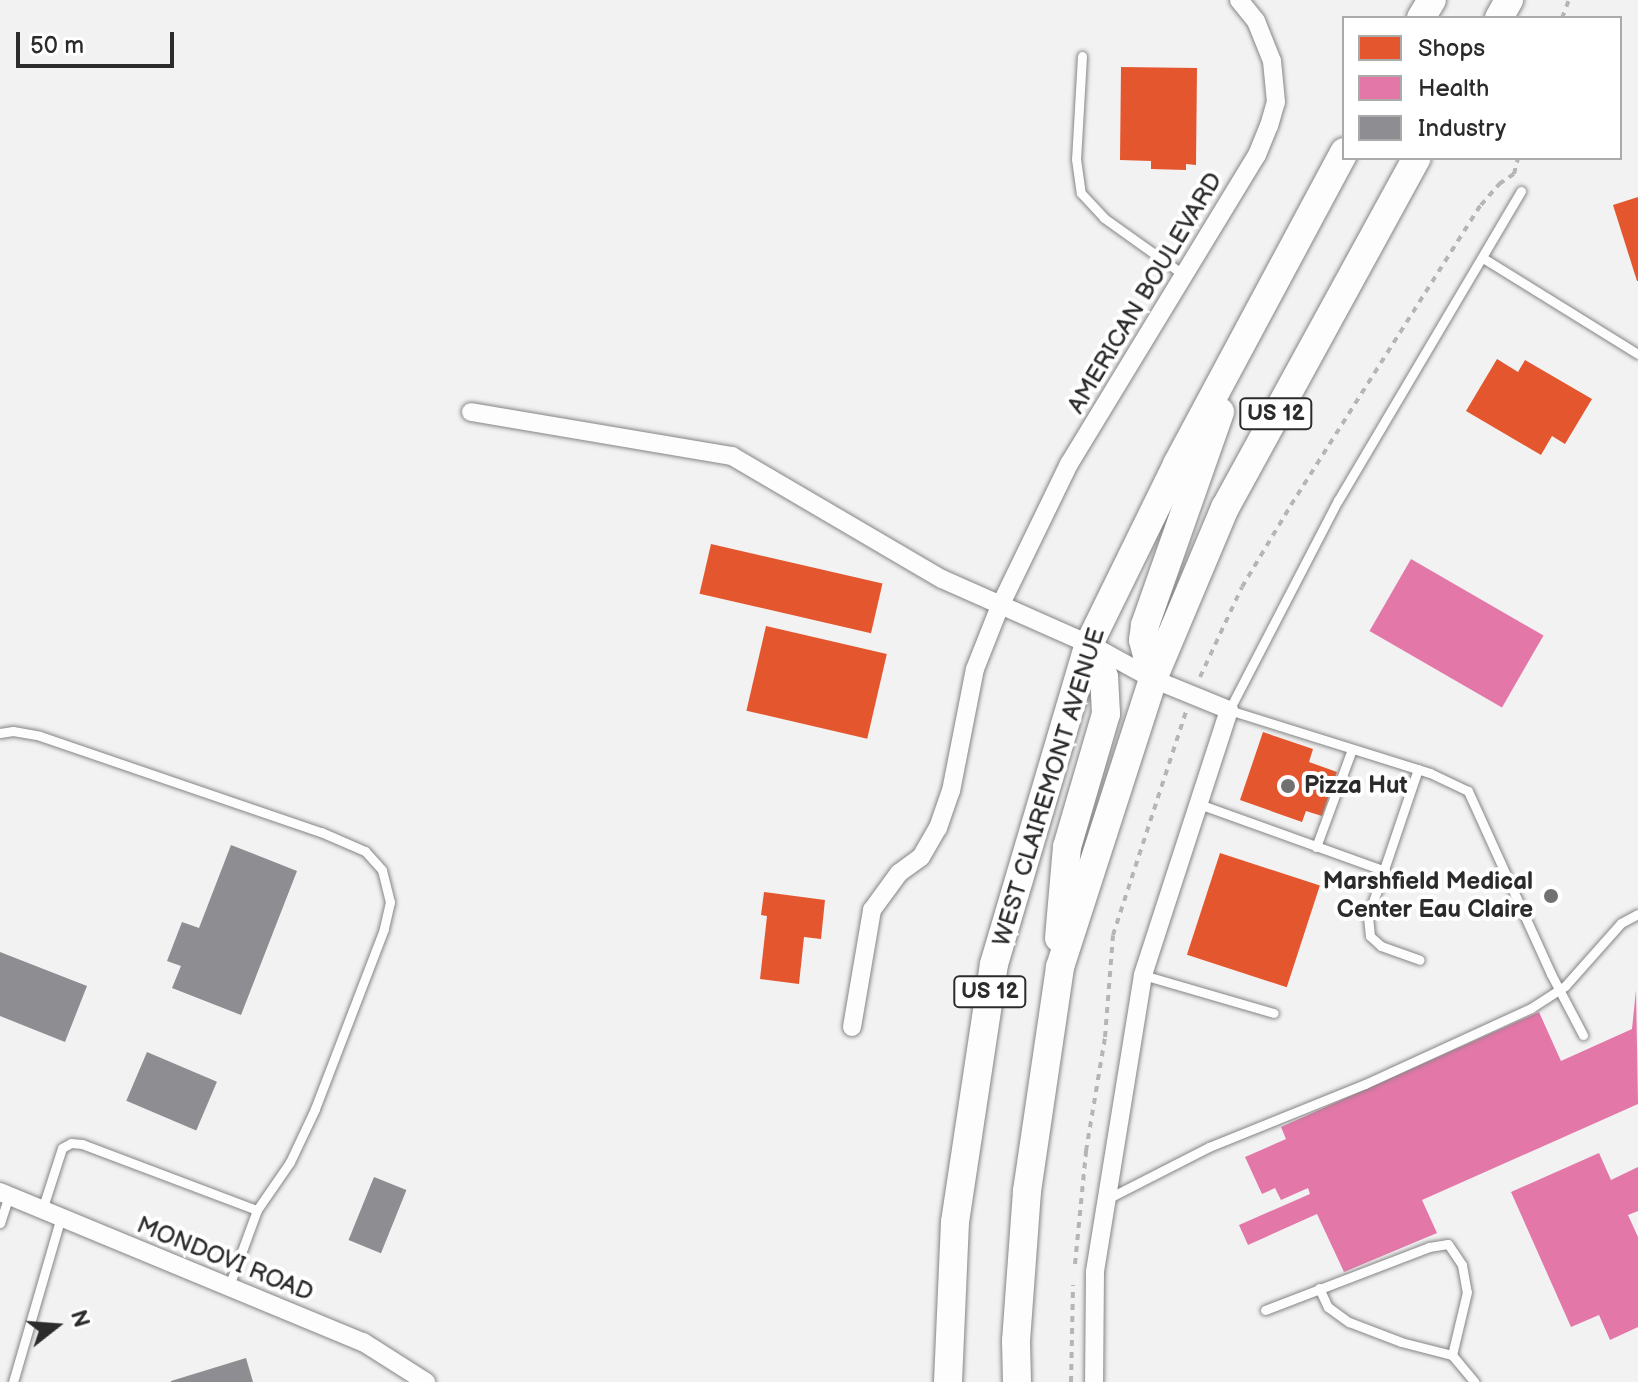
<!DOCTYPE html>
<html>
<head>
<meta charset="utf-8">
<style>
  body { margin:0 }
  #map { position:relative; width:1638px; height:1382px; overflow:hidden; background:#f2f2f2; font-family:"Balsamiq Sans",sans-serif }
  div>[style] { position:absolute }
  .shops>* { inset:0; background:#e4572e; transform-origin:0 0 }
  .health>* { inset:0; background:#e377a8; transform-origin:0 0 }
  .industry>* { inset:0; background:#8d8d92; transform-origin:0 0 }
  .path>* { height:4px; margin-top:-2px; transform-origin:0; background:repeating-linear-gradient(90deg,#b5b5b5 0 6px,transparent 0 12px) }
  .roads { filter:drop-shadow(0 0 2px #858585) drop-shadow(0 0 2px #858585) }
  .service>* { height:9px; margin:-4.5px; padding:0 4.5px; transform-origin:4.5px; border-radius:4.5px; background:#fdfdfd }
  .minor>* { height:18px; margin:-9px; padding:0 9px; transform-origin:9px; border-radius:9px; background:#fdfdfd }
  .primary>* { height:28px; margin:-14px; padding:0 14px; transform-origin:14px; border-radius:14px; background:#fdfdfd }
  .dots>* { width:22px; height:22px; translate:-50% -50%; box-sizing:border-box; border:4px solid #fff; border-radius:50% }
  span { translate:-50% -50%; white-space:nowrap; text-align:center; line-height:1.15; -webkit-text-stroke:8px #fff; paint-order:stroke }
  .shield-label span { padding:2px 6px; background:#fff; border:2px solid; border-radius:6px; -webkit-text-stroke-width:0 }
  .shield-label { font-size:22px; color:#2b2b2b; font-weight:700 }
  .street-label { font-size:24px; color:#2b2b2b }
  .poi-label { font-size:24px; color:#2b2b2b; font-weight:700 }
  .left { translate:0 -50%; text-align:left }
  .right { translate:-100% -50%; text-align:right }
  .legend { position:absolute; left:1342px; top:16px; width:280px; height:144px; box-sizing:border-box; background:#fff; border:2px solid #aaa; margin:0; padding:10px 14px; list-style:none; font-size:24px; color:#2b2b2b }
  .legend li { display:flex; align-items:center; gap:16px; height:40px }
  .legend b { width:40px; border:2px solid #aaa }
  .north { position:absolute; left:16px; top:1286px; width:80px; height:80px; -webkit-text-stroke:6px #fff; paint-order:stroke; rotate:73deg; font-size:22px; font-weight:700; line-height:32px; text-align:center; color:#2b2b2b }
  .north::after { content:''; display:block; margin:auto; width:28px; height:36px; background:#2b2b2b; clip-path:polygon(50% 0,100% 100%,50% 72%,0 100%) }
  .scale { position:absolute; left:16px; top:32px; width:158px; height:36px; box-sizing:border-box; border:4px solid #2b2b2b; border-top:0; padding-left:10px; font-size:24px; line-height:28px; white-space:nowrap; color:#2b2b2b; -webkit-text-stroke:6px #fff; paint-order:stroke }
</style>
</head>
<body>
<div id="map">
  <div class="shops">
    <i style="clip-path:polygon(1121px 67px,1197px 68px,1196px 165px,1186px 164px,1186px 170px,1151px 169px,1151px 161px,1120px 160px)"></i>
    <i style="clip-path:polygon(1638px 197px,1638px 281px,1637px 281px,1613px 205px)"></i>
    <i style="clip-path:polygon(1497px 359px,1518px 372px,1525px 360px,1592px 399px,1565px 444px,1552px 436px,1541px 455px,1466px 411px)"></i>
    <i style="left:711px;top:544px;width:176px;height:51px;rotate:13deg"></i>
    <i style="left:766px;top:626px;width:124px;height:87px;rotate:13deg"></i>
    <i style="clip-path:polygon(1263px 732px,1313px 749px,1309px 762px,1337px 772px,1322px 816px,1306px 811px,1302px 822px,1240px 800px)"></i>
    <i style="left:1220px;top:853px;width:105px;height:107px;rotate:18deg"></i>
    <i style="clip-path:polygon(764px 892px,825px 900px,821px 939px,804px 937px,799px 984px,760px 979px,767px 916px,761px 915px)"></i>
  </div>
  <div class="health">
    <i style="left:1411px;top:559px;width:153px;height:83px;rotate:30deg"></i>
    <i style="clip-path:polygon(1636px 990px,1638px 1104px,1422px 1200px,1437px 1233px,1344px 1272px,1317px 1214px,1248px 1245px,1239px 1225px,1310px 1194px,1308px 1188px,1281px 1200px,1275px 1188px,1262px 1194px,1245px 1157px,1286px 1139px,1281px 1127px,1539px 1012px,1561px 1061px,1632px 1029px)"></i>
    <i style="clip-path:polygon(1599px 1153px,1611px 1180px,1638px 1167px,1638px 1211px,1628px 1215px,1638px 1237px,1638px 1327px,1610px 1340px,1599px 1315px,1571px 1327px,1511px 1192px)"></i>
  </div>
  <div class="industry">
    <i style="clip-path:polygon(231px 845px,297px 871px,241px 1015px,172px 988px,181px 966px,167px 961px,182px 922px,199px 928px)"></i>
    <i style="clip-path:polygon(0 952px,87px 986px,65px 1042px,0 1016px)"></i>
    <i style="left:147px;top:1052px;width:76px;height:53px;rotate:23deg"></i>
    <i style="left:374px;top:1177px;width:35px;height:68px;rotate:22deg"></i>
    <i style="clip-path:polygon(246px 1358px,253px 1382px,171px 1382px,171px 1381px)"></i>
  </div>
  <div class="path">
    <i style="left:1562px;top:18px;width:19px;rotate:-69deg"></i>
    <i style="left:1200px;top:677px;width:99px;rotate:-65deg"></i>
    <i style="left:1242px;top:587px;width:96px;rotate:-59.1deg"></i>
    <i style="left:1291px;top:505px;width:355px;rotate:-57.7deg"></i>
    <i style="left:1481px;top:205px;width:28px;rotate:-49deg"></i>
    <i style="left:1499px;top:184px;width:18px;rotate:-34deg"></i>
    <i style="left:1514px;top:174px;width:16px;rotate:-76deg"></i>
    <i style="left:1075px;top:1264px;width:114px;rotate:-84.4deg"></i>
    <i style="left:1086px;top:1151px;width:116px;rotate:-80.5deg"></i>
    <i style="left:1105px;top:1037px;width:102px;rotate:-85.5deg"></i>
    <i style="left:1113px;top:935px;width:236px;rotate:-71.9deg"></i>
    <i style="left:1071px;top:1382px;width:97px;rotate:-88.8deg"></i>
  </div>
  <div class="roads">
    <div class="service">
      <i style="left:1082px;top:56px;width:103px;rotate:93.3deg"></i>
      <i style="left:1076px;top:159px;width:34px;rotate:82deg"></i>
      <i style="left:1081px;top:193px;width:34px;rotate:47deg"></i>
      <i style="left:1104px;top:218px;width:98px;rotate:35.5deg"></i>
      <i style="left:1521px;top:191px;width:359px;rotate:120.6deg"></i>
      <i style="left:1338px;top:500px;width:237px;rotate:117.4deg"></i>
      <i style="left:1229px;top:710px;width:211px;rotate:17.4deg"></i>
      <i style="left:1430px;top:773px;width:42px;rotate:25.3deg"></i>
      <i style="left:1468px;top:791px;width:201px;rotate:65.6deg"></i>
      <i style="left:1551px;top:974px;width:69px;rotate:62.3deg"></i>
      <i style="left:1483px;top:258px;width:182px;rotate:31.8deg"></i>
      <i style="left:0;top:733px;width:13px;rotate:-9deg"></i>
      <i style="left:13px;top:731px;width:27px;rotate:10deg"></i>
      <i style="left:40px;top:736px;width:297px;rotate:18.9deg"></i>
      <i style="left:321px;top:832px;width:48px;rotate:23.4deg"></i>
      <i style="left:365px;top:851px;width:25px;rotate:48deg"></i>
      <i style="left:382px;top:870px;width:33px;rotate:76deg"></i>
      <i style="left:390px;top:902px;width:28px;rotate:103deg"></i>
      <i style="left:384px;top:929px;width:193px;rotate:111deg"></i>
      <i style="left:315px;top:1109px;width:59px;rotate:115.3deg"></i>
      <i style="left:290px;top:1162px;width:58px;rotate:124.5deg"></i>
      <i style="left:1418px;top:769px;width:156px;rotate:108.7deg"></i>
      <i style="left:1368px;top:917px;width:19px;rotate:84deg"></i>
      <i style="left:1370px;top:936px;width:15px;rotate:42deg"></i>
      <i style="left:1381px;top:946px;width:41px;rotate:19.7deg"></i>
      <i style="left:1199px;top:804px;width:198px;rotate:19.8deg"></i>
      <i style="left:1316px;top:847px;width:104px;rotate:-69.8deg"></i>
      <i style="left:1143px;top:975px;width:136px;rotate:16.2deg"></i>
      <i style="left:1109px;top:1198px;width:112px;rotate:-27deg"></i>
      <i style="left:1209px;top:1147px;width:168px;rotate:-22deg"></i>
      <i style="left:1365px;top:1084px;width:183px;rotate:-24.6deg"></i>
      <i style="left:1531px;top:1008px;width:40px;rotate:-32.9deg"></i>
      <i style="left:1565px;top:986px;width:84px;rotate:-48.4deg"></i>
      <i style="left:1621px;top:923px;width:19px;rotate:-28deg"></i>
      <i style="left:42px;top:1210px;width:65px;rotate:-72.1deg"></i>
      <i style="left:62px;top:1148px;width:10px;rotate:-29deg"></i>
      <i style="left:71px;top:1143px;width:11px;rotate:5deg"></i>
      <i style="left:82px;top:1144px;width:187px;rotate:20.7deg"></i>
      <i style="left:257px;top:1210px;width:81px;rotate:110.2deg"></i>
      <i style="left:0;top:1223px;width:28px;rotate:-72deg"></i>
      <i style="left:1319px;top:1288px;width:21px;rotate:65deg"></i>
      <i style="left:1328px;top:1307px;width:26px;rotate:36deg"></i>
      <i style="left:1349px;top:1322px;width:56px;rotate:21deg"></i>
      <i style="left:1401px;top:1342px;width:53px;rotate:14.3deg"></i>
      <i style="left:1452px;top:1355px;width:35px;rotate:50deg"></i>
      <i style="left:1265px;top:1310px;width:176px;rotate:-21deg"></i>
      <i style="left:1429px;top:1247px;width:19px;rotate:-9deg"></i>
      <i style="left:1448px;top:1244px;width:25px;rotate:56deg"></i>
      <i style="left:1462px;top:1265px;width:27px;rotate:80deg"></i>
      <i style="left:1467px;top:1292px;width:65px;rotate:103.4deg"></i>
      <i style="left:13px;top:1382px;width:172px;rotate:-73.8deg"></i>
    </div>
    <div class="minor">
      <i style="left:471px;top:412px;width:265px;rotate:9.6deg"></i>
      <i style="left:732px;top:456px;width:243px;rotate:30.4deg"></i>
      <i style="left:942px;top:579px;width:161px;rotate:23.9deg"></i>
      <i style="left:1089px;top:644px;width:73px;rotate:28.7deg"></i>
      <i style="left:1153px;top:679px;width:82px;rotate:22.2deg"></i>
      <i style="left:1229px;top:710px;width:279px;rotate:108deg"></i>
      <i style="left:1143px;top:975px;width:302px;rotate:99.2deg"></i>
      <i style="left:1095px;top:1273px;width:109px;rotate:90.5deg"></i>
      <i style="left:852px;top:1027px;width:119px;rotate:-80.3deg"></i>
      <i style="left:872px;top:910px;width:46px;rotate:-53.9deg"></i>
      <i style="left:899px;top:873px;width:27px;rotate:-36deg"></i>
      <i style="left:921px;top:857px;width:34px;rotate:-60deg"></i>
      <i style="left:938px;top:828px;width:39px;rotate:-71deg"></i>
      <i style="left:951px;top:791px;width:124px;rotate:-78.9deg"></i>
      <i style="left:975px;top:669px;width:68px;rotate:-68.4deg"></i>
      <i style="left:1000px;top:606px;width:158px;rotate:-64.1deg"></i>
      <i style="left:1069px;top:464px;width:362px;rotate:-58.7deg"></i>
      <i style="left:1257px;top:155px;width:31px;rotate:-68deg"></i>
      <i style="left:1269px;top:126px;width:25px;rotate:-74deg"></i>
      <i style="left:1276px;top:102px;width:41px;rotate:-95.6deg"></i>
      <i style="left:1272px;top:61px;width:43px;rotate:-111.8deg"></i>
      <i style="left:1256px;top:21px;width:27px;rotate:-129deg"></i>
      <i style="left:0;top:1192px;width:393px;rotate:22.5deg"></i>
      <i style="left:363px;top:1342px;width:75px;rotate:32.4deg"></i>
    </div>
    <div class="primary">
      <i style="left:1421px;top:18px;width:21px;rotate:-59deg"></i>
      <i style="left:1499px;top:18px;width:21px;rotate:-61deg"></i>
      <i style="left:1153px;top:679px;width:40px;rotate:-104.4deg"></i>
      <i style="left:1143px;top:640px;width:15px;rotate:-82deg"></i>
      <i style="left:1145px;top:625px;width:226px;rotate:-70.6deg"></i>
      <i style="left:1059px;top:938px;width:91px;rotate:-85deg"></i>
      <i style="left:1067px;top:847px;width:139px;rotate:-73.7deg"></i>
      <i style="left:1106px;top:714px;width:37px;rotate:-93deg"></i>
      <i style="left:1104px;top:677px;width:36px;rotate:-114deg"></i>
      <i style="left:948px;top:1382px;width:160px;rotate:-87.5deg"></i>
      <i style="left:955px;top:1222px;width:261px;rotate:-81.4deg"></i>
      <i style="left:994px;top:964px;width:334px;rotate:-73.5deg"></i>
      <i style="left:1089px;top:644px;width:200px;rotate:-63.9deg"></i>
      <i style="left:1177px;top:464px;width:354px;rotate:-61.8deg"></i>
      <i style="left:1017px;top:1382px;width:41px;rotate:-91.4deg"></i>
      <i style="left:1016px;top:1341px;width:150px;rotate:-85.8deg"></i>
      <i style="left:1027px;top:1191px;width:226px;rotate:-81.6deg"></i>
      <i style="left:1060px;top:967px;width:303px;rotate:-72.1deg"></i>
      <i style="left:1153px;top:679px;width:186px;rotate:-67.2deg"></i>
      <i style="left:1225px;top:508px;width:399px;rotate:-61.3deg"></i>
    </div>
  </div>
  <div class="dots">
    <i style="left:1288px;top:786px;background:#717171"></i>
    <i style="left:1551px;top:896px;background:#717171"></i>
  </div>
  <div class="shield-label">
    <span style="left:1276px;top:414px">US 12</span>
    <span style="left:990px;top:992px">US 12</span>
  </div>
  <div class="street-label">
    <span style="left:1145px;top:293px;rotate:-59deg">AMERICAN BOULEVARD</span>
    <span style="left:1049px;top:787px;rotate:-73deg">WEST CLAIREMONT AVENUE</span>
    <span style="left:225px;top:1259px;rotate:22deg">MONDOVI ROAD</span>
  </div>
  <div class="poi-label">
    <span class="left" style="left:1304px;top:786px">Pizza Hut</span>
    <span class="right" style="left:1533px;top:896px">Marshfield Medical<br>Center Eau Claire</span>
  </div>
  <ul class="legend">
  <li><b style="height:22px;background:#e4572e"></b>Shops</li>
  <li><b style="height:22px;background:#e377a8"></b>Health</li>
  <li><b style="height:22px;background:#8d8d92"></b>Industry</li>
  </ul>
  <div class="north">N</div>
  <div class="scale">50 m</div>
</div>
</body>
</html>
